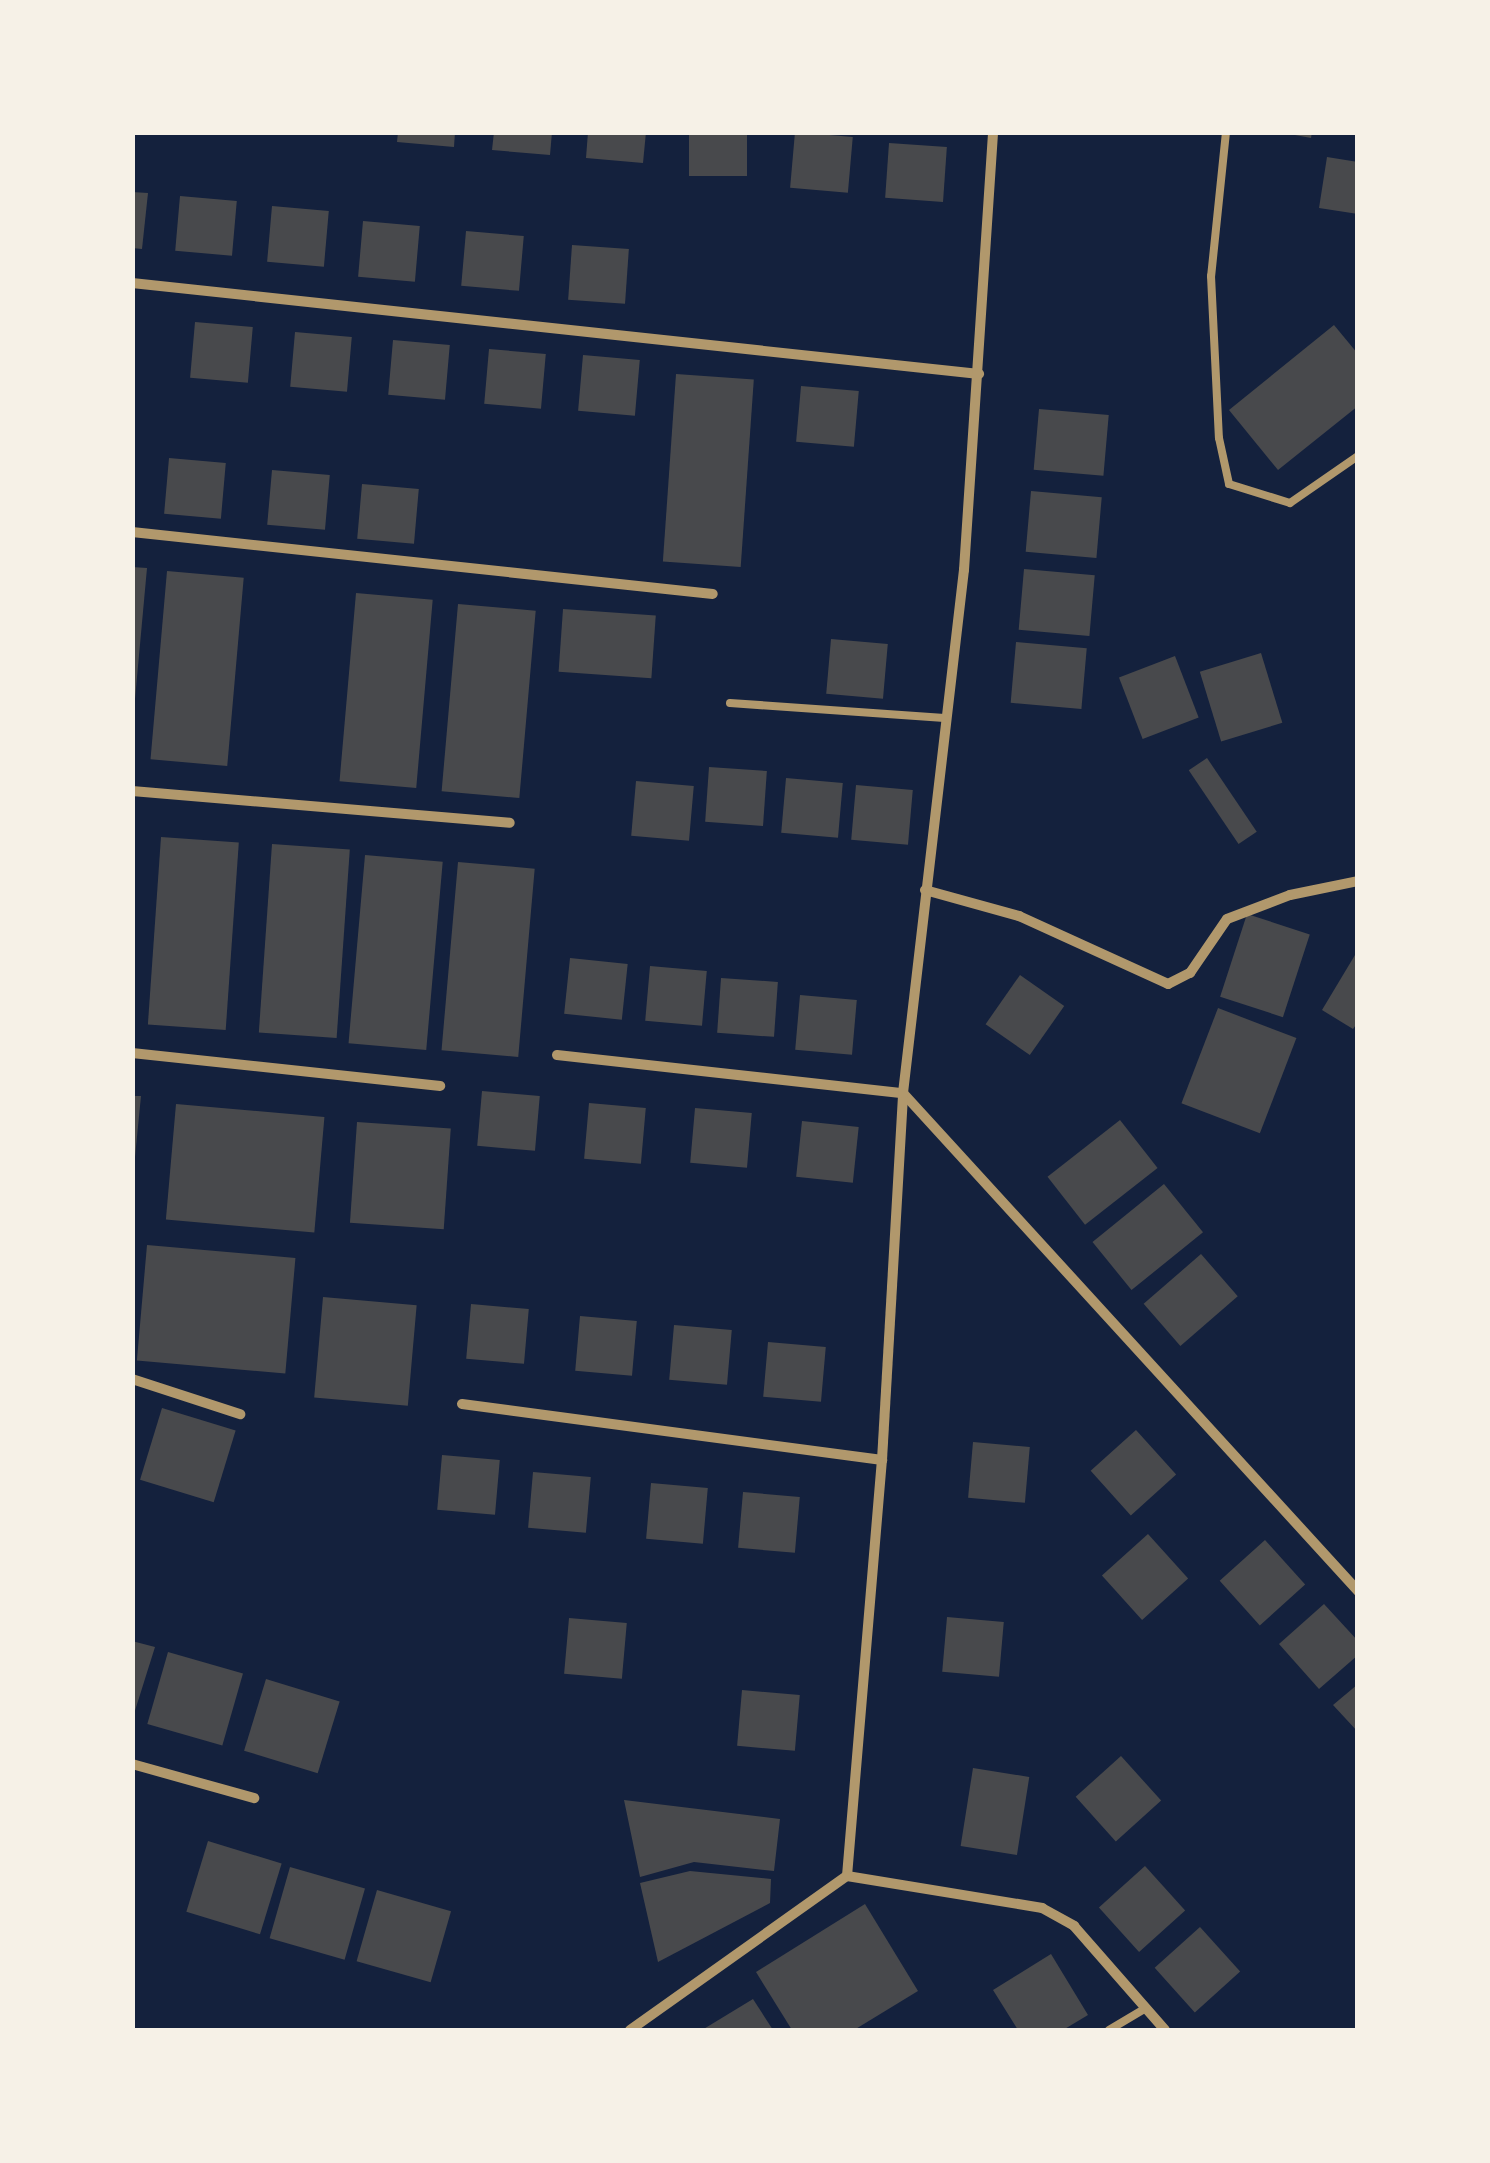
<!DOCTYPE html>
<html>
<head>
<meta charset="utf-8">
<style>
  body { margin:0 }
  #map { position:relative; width:1490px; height:2163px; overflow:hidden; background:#14213d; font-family:"Sofia Sans Condensed",sans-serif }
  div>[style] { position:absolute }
  .building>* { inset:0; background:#48494c; transform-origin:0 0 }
  .service>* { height:8px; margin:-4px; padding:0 4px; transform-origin:4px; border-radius:4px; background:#b1986c }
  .minor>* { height:10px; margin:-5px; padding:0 5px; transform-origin:5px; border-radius:5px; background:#b1986c }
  span { translate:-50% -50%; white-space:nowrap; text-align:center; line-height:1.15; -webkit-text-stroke:10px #f6f1e7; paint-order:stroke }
  .frame { position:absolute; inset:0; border:135px solid #f6f1e7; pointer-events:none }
</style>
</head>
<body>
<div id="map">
  <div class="building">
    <i style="clip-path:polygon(398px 132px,455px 132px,454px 147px,397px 142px)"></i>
    <i style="clip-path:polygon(494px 132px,552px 132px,550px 155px,492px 150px)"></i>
    <i style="clip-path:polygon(588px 132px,646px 132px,643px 163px,586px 158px)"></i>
    <i style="left:689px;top:132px;width:58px;height:44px"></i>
    <i style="left:795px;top:132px;width:58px;height:56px;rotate:5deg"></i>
    <i style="clip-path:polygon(1279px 132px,1312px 132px,1311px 138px)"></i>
    <i style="left:889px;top:143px;width:58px;height:55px;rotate:4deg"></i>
    <i style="clip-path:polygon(1327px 157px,1358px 162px,1358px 214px,1319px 208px)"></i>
    <i style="clip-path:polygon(132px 192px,148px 193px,142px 249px,132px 248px)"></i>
    <i style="left:180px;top:196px;width:57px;height:55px;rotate:5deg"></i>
    <i style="left:272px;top:206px;width:57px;height:56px;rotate:5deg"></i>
    <i style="left:363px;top:221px;width:57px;height:56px;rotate:5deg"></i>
    <i style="left:466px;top:231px;width:58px;height:55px;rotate:5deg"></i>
    <i style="left:572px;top:245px;width:57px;height:55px;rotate:4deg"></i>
    <i style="left:195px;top:322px;width:58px;height:56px;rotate:5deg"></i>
    <i style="clip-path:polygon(1334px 325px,1358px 354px,1358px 406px,1278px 470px,1229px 410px)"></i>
    <i style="left:295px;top:332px;width:57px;height:55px;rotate:5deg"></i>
    <i style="left:393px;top:340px;width:57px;height:55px;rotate:5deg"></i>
    <i style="left:489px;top:349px;width:57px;height:55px;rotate:5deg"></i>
    <i style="left:583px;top:355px;width:57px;height:56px;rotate:5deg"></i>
    <i style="left:676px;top:374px;width:78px;height:188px;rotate:4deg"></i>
    <i style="left:801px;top:386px;width:58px;height:56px;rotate:5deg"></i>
    <i style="left:1039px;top:409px;width:70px;height:61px;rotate:5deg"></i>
    <i style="left:169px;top:458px;width:57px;height:56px;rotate:5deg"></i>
    <i style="left:272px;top:470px;width:58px;height:55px;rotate:5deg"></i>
    <i style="left:362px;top:484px;width:57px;height:55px;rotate:5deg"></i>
    <i style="left:1031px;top:491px;width:71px;height:61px;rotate:5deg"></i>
    <i style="clip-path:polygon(132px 567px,147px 568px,135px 699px,132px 698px)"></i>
    <i style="left:1024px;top:569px;width:71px;height:61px;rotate:5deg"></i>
    <i style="left:167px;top:571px;width:77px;height:189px;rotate:5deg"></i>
    <i style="left:356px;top:593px;width:77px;height:189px;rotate:5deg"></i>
    <i style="left:458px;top:604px;width:78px;height:188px;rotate:5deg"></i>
    <i style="left:563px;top:609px;width:93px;height:63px;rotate:4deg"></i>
    <i style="left:831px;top:639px;width:57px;height:55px;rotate:5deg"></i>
    <i style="left:1016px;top:642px;width:71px;height:61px;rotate:5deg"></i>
    <i style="left:1261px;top:653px;width:73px;height:64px;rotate:73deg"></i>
    <i style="left:1175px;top:656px;width:66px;height:60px;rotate:69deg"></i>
    <i style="left:1207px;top:758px;width:89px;height:22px;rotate:56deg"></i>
    <i style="left:709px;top:767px;width:58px;height:55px;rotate:4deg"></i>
    <i style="left:786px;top:778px;width:57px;height:55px;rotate:5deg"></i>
    <i style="left:636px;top:781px;width:58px;height:55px;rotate:5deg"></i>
    <i style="left:856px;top:785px;width:57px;height:55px;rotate:5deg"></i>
    <i style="left:161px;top:837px;width:78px;height:188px;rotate:4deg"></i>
    <i style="left:272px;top:844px;width:78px;height:189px;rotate:4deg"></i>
    <i style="left:365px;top:855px;width:78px;height:189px;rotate:5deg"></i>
    <i style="left:458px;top:862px;width:77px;height:189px;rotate:5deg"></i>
    <i style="left:1247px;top:914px;width:66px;height:87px;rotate:18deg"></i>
    <i style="clip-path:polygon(1358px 950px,1358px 1022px,1353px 1029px,1322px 1010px)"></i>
    <i style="left:570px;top:958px;width:58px;height:56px;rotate:6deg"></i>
    <i style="left:650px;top:966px;width:57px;height:55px;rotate:5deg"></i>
    <i style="left:1020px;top:975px;width:54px;height:60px;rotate:35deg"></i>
    <i style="left:721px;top:978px;width:57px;height:55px;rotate:4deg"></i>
    <i style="left:800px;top:995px;width:57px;height:55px;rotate:5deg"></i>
    <i style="left:1218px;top:1008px;width:84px;height:102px;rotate:21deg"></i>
    <i style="left:482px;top:1091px;width:58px;height:55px;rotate:5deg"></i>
    <i style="clip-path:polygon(132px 1096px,141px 1096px,135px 1157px,132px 1156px)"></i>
    <i style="left:589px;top:1103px;width:57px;height:56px;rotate:5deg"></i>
    <i style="left:176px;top:1104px;width:149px;height:116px;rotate:5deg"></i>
    <i style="left:695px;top:1108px;width:57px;height:55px;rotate:5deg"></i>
    <i style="left:1120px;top:1120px;width:61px;height:92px;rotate:52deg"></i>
    <i style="left:802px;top:1121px;width:57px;height:56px;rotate:6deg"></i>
    <i style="left:357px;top:1122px;width:94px;height:101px;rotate:4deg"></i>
    <i style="left:1164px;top:1184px;width:62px;height:92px;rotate:51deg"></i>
    <i style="left:147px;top:1245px;width:149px;height:116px;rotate:5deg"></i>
    <i style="left:1201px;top:1254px;width:56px;height:76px;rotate:49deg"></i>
    <i style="left:323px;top:1297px;width:94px;height:101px;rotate:5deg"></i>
    <i style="left:471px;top:1304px;width:58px;height:55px;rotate:5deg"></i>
    <i style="left:580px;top:1316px;width:57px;height:55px;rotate:5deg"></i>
    <i style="left:674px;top:1325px;width:58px;height:55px;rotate:5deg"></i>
    <i style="left:768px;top:1342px;width:58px;height:55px;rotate:5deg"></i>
    <i style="left:162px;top:1408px;width:77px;height:75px;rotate:17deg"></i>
    <i style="left:1136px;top:1430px;width:60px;height:61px;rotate:48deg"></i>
    <i style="left:973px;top:1442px;width:57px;height:56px;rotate:5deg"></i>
    <i style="left:442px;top:1455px;width:58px;height:55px;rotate:5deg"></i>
    <i style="left:533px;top:1472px;width:58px;height:56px;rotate:5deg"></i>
    <i style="left:651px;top:1483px;width:57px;height:56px;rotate:5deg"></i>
    <i style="left:743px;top:1492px;width:57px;height:56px;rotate:5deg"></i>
    <i style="left:1148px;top:1534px;width:60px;height:62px;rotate:48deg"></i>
    <i style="left:1265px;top:1540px;width:60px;height:61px;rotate:48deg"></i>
    <i style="clip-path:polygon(1324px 1604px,1358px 1641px,1358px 1655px,1319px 1689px,1279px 1644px)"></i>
    <i style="left:947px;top:1617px;width:57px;height:55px;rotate:5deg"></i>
    <i style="left:569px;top:1618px;width:58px;height:56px;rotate:5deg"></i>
    <i style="clip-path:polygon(132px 1641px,155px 1647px,133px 1717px,132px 1717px)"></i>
    <i style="left:168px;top:1652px;width:78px;height:75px;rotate:16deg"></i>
    <i style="left:266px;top:1679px;width:77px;height:75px;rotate:17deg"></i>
    <i style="clip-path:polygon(1358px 1684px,1358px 1732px,1333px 1705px)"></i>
    <i style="left:742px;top:1690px;width:58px;height:56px;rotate:5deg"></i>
    <i style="left:1121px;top:1756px;width:60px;height:61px;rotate:48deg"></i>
    <i style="left:973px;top:1768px;width:57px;height:79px;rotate:9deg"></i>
    <i style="clip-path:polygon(624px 1800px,780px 1819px,774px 1871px,694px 1862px,640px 1877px)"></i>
    <i style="left:208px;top:1841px;width:77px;height:74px;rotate:17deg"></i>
    <i style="left:1145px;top:1866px;width:60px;height:62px;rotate:48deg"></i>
    <i style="left:290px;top:1867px;width:78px;height:74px;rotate:16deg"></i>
    <i style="clip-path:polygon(690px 1871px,771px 1879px,770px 1903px,658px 1962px,640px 1883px)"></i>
    <i style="left:377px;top:1890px;width:77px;height:74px;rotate:16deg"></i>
    <i style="clip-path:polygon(865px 1904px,918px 1991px,854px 2030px,792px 2030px,756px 1972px)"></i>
    <i style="left:1200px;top:1927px;width:60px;height:61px;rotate:48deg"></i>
    <i style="clip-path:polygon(1051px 1954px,1088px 2015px,1063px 2030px,1018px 2030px,993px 1990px)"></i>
    <i style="clip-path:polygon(753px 1999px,773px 2030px,702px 2030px)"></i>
  </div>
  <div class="service">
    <i style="left:1226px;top:132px;width:145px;rotate:95.9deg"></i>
    <i style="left:1211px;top:276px;width:162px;rotate:87.2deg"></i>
    <i style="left:1219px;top:438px;width:47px;rotate:77.7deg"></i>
    <i style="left:1229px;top:484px;width:64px;rotate:17.3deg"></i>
    <i style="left:1290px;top:503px;width:83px;rotate:-34.7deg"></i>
    <i style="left:730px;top:703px;width:215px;rotate:4deg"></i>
    <i style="left:1109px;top:2030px;width:43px;rotate:-30.7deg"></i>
  </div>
  <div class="minor">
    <i style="left:132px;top:283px;width:852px;rotate:6.13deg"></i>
    <i style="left:132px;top:532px;width:584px;rotate:6.09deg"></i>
    <i style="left:132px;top:791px;width:379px;rotate:4.8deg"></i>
    <i style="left:925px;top:890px;width:98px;rotate:15.5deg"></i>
    <i style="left:1019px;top:916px;width:164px;rotate:24.5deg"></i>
    <i style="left:1168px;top:984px;width:25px;rotate:-27deg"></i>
    <i style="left:1190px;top:973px;width:65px;rotate:-55.6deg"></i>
    <i style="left:1227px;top:919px;width:67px;rotate:-20.9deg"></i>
    <i style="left:1290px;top:895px;width:69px;rotate:-11.6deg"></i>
    <i style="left:132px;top:1053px;width:310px;rotate:6.1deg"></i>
    <i style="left:557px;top:1055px;width:348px;rotate:6.3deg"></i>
    <i style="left:903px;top:1093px;width:675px;rotate:47.58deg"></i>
    <i style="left:132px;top:1379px;width:114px;rotate:18deg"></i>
    <i style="left:462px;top:1404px;width:424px;rotate:7.6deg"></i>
    <i style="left:132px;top:1764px;width:127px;rotate:15.6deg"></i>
    <i style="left:847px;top:1876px;width:417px;rotate:-85.2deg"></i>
    <i style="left:882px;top:1460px;width:368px;rotate:-86.7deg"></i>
    <i style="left:903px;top:1093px;width:527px;rotate:-83.35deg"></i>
    <i style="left:964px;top:570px;width:439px;rotate:-86.2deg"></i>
    <i style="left:630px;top:2030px;width:266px;rotate:-35.4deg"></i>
    <i style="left:847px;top:1876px;width:198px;rotate:9.3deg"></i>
    <i style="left:1042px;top:1908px;width:37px;rotate:29deg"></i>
    <i style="left:1074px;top:1926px;width:138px;rotate:48.8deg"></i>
  </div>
  <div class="frame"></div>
</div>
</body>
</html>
